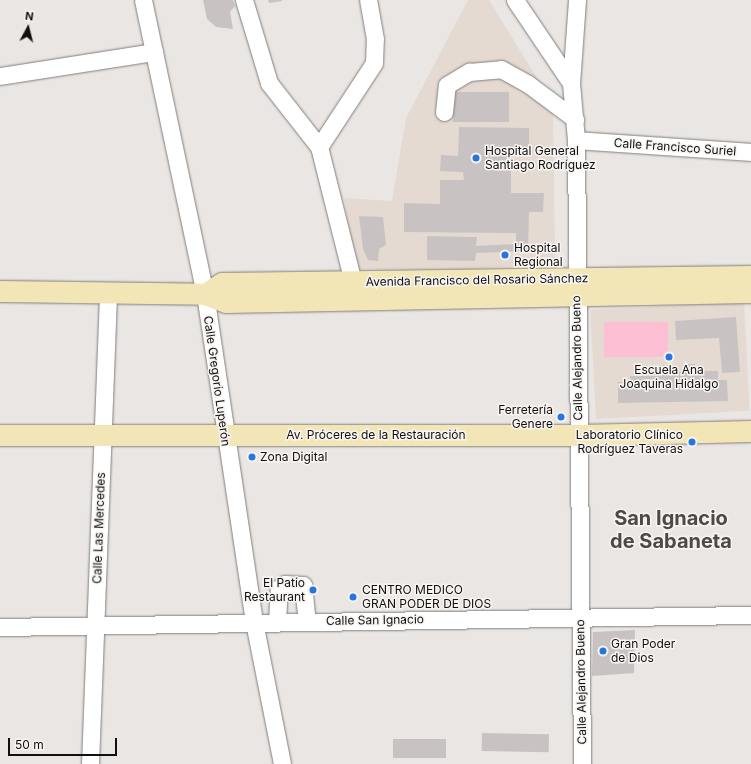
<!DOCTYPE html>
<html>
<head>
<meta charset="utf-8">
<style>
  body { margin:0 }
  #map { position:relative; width:751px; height:764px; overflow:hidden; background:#eae6e3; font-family:Inter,sans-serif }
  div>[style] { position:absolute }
  .built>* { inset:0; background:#e4dad2; transform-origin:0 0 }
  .green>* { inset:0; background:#fdbfd3; transform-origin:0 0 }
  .building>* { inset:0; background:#c8c3c2; transform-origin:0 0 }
  .roads { filter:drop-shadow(0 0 1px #817e7b) drop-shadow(0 0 1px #817e7b) }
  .minor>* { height:17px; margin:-8.5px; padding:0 8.5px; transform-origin:8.5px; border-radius:8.5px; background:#fff }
  .major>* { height:21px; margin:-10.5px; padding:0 10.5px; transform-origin:10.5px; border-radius:10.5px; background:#f2e6b7 }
  .dots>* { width:11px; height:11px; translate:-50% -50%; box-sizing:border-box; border:2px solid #f7f4f1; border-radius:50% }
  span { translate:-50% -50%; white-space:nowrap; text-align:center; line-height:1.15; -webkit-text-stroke:3px #f7f4f1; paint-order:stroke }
  .street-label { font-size:12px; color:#11100f }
  .poi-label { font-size:12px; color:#11100f }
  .left { translate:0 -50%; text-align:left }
  .right { translate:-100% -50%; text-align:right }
  .town-label { font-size:20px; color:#4c4946; font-weight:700 }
  .north { position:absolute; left:8px; top:8px; width:40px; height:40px; -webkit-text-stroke:3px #f7f4f1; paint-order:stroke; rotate:7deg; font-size:11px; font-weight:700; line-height:16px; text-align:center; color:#11100f }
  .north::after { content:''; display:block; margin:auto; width:14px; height:18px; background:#11100f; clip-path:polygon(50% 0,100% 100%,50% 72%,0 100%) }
  .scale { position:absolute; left:8px; top:738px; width:109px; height:18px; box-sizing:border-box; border:2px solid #11100f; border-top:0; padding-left:5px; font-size:12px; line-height:14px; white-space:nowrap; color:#11100f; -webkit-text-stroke:3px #f7f4f1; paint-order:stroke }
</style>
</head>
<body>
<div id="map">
  <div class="built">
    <i style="clip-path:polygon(468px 0,489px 0,553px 104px,555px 264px,468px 269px,357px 269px,344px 198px,392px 201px,406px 118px)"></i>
    <i style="left:744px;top:302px;width:109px;height:154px;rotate:87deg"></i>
  </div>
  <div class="green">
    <i style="left:604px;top:322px;width:64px;height:35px"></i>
  </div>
  <div class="building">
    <i style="clip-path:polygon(203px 0,233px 0,235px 6px,230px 12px,233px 29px,216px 27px,207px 19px)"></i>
    <i style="clip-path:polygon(268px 0,282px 0,282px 1px,269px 3px)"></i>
    <i style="left:453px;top:92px;width:56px;height:30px"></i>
    <i style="clip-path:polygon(459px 127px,529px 128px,529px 155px,511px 155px,511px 193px,544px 193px,543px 212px,529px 212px,528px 251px,476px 253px,475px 261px,427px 260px,427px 236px,477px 237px,476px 246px,516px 244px,516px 233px,404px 232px,404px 203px,440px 204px,440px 180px,464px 180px,463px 172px,440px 171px,441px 155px,458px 156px)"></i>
    <i style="clip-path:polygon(359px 216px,383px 217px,386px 245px,379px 249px,378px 261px,368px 260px,363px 249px)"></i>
    <i style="clip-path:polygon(736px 317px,740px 372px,722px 373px,719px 338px,676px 340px,675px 321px)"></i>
    <i style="clip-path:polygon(685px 364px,695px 364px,695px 371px,718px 371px,718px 380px,727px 380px,728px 401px,618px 403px,618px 382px,630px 382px,630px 376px,659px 376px,659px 365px,665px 365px,666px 372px,685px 372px)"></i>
    <i style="clip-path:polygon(635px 630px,634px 673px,592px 676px,593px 632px)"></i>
    <i style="left:482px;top:733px;width:67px;height:18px;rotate:1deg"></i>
    <i style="left:446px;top:739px;width:19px;height:53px;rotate:90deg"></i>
  </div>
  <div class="roads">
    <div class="minor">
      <i style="left:143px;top:0;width:300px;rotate:78.1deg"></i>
      <i style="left:205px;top:294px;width:332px;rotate:81.5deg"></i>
      <i style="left:254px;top:622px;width:145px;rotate:78.8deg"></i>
      <i style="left:244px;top:0;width:87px;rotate:73.2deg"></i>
      <i style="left:269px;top:83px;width:81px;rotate:52deg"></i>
      <i style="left:515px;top:0;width:100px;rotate:56deg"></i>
      <i style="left:577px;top:0;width:83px;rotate:94.1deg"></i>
      <i style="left:571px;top:83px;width:57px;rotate:85deg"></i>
      <i style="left:576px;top:140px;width:624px;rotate:89.45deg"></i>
      <i style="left:0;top:76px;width:156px;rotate:-8.9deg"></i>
      <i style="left:444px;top:112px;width:27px;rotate:-84deg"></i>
      <i style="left:447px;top:85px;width:26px;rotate:-31deg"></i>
      <i style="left:469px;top:72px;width:32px;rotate:-5deg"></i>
      <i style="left:501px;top:69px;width:31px;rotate:29deg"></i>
      <i style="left:528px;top:84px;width:59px;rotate:36.7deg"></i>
      <i style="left:576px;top:140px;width:175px;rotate:3.9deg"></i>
      <i style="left:353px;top:282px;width:139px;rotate:-104.1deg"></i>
      <i style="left:319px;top:147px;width:100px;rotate:-56.8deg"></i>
      <i style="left:374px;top:63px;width:24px;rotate:-88deg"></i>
      <i style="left:375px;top:39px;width:40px;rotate:-100deg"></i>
      <i style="left:277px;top:622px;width:34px;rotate:-87deg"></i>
      <i style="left:279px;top:588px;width:7px;rotate:-34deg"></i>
      <i style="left:285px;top:584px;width:18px;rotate:3deg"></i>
      <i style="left:303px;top:585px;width:36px;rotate:84deg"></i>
      <i style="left:0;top:627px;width:751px;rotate:-0.92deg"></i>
      <i style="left:90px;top:764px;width:472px;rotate:-87.8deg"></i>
    </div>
    <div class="major">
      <i style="left:0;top:291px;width:205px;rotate:0.8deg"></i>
      <i style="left:205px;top:294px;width:22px;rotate:21deg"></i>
      <i style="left:226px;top:302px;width:525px;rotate:-1.09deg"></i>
      <i style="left:205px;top:294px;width:20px;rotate:-33deg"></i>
      <i style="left:222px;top:283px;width:529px;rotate:-0.76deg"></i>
      <i style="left:0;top:435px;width:578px"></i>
      <i style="left:578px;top:435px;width:173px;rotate:-1.3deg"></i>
    </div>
  </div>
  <div class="dots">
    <i style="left:476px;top:158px;background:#2975e0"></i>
    <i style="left:505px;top:255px;background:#2975e0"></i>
    <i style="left:669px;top:357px;background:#2975e0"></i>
    <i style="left:561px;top:417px;background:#2975e0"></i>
    <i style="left:692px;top:442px;background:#2975e0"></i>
    <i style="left:252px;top:457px;background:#2975e0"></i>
    <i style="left:313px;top:590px;background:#2975e0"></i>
    <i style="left:353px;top:597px;background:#2975e0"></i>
    <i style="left:603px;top:651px;background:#2975e0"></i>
  </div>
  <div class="street-label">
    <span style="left:675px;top:147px;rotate:4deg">Calle Francisco Suriel</span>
    <span style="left:477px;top:280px;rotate:-1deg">Avenida Francisco del Rosario Sánchez</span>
    <span style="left:577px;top:358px;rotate:-91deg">Calle Alejandro Bueno</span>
    <span style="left:217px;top:381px;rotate:82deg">Calle Gregorio Luperón</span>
    <span style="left:376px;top:435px">Av. Próceres de la Restauración</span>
    <span style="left:99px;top:528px;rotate:-88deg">Calle Las Mercedes</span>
    <span style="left:375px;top:620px;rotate:-1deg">Calle San Ignacio</span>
    <span style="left:581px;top:682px;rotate:-91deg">Calle Alejandro Bueno</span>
  </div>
  <div class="poi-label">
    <span class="left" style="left:485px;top:158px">Hospital General<br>Santiago Rodríguez</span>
    <span class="left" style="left:514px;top:255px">Hospital<br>Regional</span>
    <span style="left:669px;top:377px">Escuela Ana<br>Joaquina Hidalgo</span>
    <span class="right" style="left:553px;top:417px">Ferretería<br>Genere</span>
    <span class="right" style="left:683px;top:442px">Laboratorio Clínico<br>Rodríguez Taveras</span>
    <span class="left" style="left:260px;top:457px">Zona Digital</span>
    <span class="right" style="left:305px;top:590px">El Patio<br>Restaurant</span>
    <span class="left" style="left:362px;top:597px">CENTRO MEDICO<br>GRAN PODER DE DIOS</span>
    <span class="left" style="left:611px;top:651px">Gran Poder<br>de Dios</span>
  </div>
  <div class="town-label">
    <span style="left:671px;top:530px">San Ignacio<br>de Sabaneta</span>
  </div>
  <div class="north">N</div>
  <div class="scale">50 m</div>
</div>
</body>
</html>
